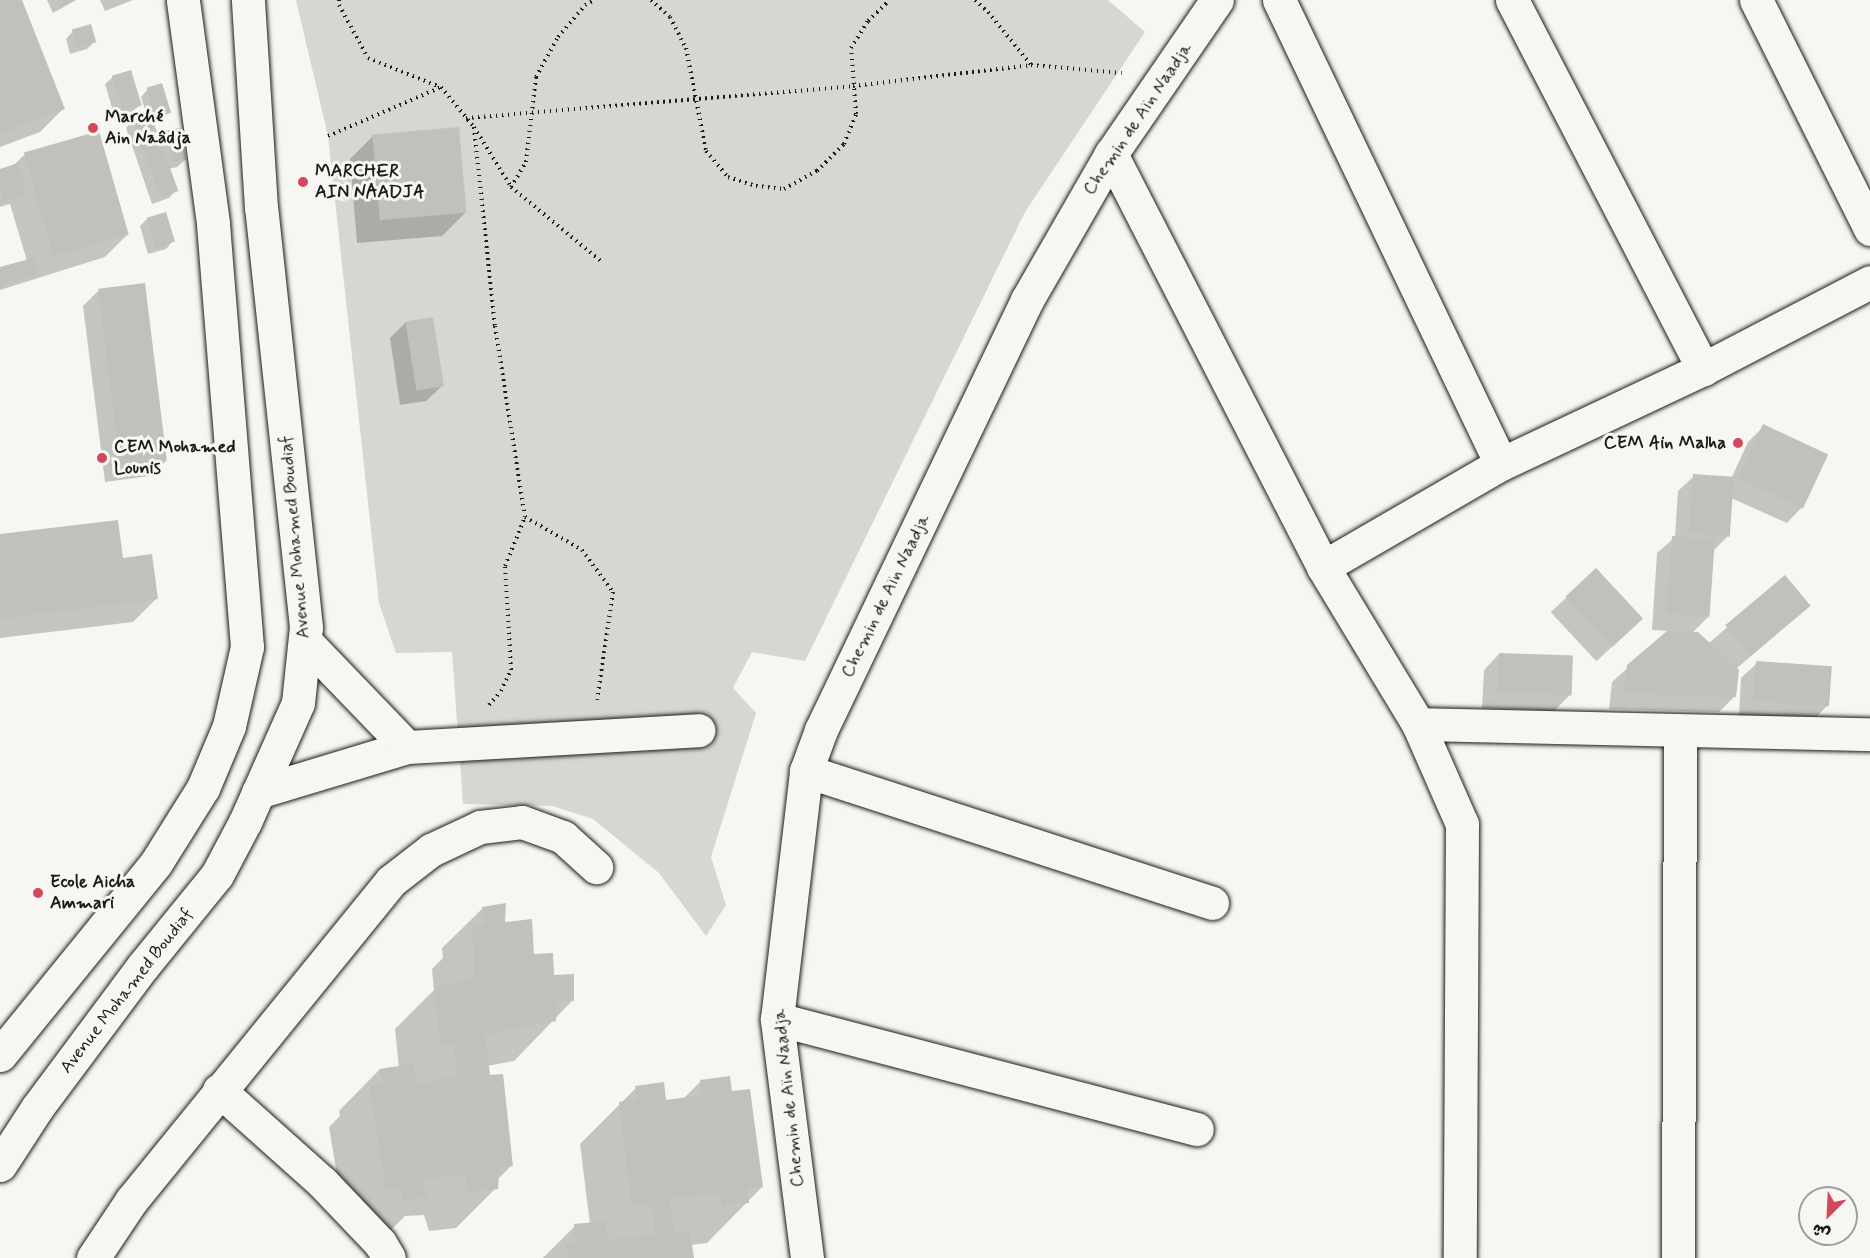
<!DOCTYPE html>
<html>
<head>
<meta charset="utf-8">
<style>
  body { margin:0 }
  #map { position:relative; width:1870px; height:1258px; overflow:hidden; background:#f6f6f2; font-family:Mynerve,"Playpen Sans Arabic",sans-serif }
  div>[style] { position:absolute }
  .green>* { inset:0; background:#d6d6d2 }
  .shadow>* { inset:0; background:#0003; transform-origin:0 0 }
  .building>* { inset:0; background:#c0c0bd; transform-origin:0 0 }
  .path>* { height:4px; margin-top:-2px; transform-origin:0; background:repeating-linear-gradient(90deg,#1c1c1c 0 1.5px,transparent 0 6px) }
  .roads { filter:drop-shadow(0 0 2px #1c1c1c) drop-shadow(0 0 2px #1c1c1c) }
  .minor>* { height:33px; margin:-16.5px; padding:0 16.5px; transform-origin:16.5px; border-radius:16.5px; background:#f6f6f2 }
  .major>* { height:33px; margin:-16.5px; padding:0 16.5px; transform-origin:16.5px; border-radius:16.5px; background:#f6f6f2 }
  .dots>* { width:16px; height:16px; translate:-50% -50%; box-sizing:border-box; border:3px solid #f6f6f2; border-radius:50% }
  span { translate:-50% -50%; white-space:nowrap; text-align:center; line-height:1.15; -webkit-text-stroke:6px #f6f6f2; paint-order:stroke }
  .poi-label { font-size:18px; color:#1c1c1c; font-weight:700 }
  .left { translate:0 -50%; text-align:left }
  .right { translate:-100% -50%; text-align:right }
  .street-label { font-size:18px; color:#1c1c1c }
  .north { position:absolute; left:1798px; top:1186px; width:60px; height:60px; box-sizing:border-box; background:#f6f6f2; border:2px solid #9f9f9c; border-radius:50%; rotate:204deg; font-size:16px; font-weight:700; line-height:24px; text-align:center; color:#1c1c1c }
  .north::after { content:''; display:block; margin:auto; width:21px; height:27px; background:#d1495b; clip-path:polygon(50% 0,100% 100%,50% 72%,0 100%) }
</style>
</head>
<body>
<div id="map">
  <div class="green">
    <i style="clip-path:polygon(296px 0,1108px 0,1145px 32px,1025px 212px,805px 661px,752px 652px,733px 688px,756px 713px,711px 857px,726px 905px,706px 936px,659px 873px,593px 819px,552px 806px,463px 804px,452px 652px,396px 653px,379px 603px,328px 136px)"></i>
  </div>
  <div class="shadow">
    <i style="clip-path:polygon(0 0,21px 0,63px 109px,40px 132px,0 147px)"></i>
    <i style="clip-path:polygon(47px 0,76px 0,53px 13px)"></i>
    <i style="clip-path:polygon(100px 0,133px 0,105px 11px)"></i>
    <i style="clip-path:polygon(73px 31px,94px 42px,87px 49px,70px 54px,66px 39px)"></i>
    <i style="clip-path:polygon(113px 77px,140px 105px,132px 112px,115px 118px,105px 84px)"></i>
    <i style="clip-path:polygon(148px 89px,169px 112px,162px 120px,152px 123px,159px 141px,168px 132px,185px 160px,177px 167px,168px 169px,176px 190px,169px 198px,152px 204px,126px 128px,133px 120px,147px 116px,141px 97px)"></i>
    <i style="clip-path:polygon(373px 136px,465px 213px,442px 236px,357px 243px,350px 159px)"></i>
    <i style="clip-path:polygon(25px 154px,128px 234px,105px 257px,0 290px,0 269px,27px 261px,10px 204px,0 207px,0 170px,12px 167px)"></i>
    <i style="clip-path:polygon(148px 218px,173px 241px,166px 249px,148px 254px,140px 226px)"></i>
    <i style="clip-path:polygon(99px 290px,166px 461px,150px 476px,105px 482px,83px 306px)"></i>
    <i style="clip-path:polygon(406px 322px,442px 386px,426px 401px,400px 405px,390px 338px)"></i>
    <i style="clip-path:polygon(1764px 426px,1802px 507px,1787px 523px,1731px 498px,1728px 536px,1712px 552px,1708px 617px,1692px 633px,1709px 643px,1785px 577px,1809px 606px,1736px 669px,1734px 697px,1719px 712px,1609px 709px,1612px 682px,1669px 631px,1652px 630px,1657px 553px,1675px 537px,1678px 491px,1694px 476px,1731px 479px,1748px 442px)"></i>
    <i style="clip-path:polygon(0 536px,122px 560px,156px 599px,133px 622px,0 638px)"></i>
    <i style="left:1596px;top:570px;width:67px;height:62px;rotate:47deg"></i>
    <i style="clip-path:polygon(1499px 654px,1570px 695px,1554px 711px,1482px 708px,1484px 670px)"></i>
    <i style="clip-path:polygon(1757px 663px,1828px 705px,1813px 720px,1739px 716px,1741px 678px)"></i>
    <i style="clip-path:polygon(483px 908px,503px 924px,573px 1000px,514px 1061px,487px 1066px,511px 1166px,497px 1180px,496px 1188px,456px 1228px,429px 1231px,424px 1215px,405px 1216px,384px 1237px,346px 1230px,329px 1127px,340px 1116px,339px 1111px,379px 1070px,399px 1068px,395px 1029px,434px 990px,432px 969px,443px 958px,442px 948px)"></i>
    <i style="clip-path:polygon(701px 1081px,731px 1093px,762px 1187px,707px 1243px,691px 1245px,692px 1258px,543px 1258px,575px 1226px,590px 1224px,580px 1144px,636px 1088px,665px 1102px,683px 1099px)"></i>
  </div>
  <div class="building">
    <i style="clip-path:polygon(0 0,22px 0,65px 109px,0 134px)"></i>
    <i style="clip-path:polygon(58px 0,76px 0,61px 7px)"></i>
    <i style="left:91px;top:24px;width:19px;height:20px;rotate:74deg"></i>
    <i style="left:131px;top:70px;width:37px;height:20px;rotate:73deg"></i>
    <i style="left:162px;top:83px;width:31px;height:16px;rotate:73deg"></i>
    <i style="left:150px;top:113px;width:83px;height:19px;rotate:70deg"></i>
    <i style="left:459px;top:127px;width:86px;height:87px;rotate:85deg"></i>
    <i style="left:181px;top:128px;width:32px;height:14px;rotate:81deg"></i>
    <i style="left:99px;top:131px;width:108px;height:78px;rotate:74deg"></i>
    <i style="clip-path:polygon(18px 163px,27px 195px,2px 202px,0 169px)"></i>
    <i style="left:166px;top:212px;width:31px;height:20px;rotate:73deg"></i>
    <i style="clip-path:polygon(33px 258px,38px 275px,0 286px,0 267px)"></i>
    <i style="left:145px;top:283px;width:179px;height:47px;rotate:83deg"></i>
    <i style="left:433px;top:317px;width:70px;height:28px;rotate:81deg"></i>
    <i style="left:1763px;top:424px;width:72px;height:60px;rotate:25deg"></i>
    <i style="left:1693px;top:474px;width:41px;height:60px;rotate:4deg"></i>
    <i style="clip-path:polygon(118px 520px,123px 558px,152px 554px,158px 599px,0 619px,0 534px)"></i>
    <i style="left:1672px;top:536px;width:43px;height:78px;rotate:4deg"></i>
    <i style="left:1596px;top:568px;width:69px;height:42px;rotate:47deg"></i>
    <i style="left:1785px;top:575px;width:40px;height:78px;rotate:50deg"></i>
    <i style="clip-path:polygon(1667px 631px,1698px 632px,1739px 670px,1736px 697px,1624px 694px,1627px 665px)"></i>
    <i style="left:1499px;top:653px;width:74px;height:40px;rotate:2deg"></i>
    <i style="left:1756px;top:661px;width:76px;height:40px;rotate:4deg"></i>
    <i style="clip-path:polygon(506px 903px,505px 922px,532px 919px,534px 954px,553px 953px,554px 975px,574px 974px,574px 1001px,557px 1000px,556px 1021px,485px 1035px,490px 1075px,503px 1074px,513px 1166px,499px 1168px,498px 1189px,469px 1192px,464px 1175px,424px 1179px,426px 1197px,403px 1202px,401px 1187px,386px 1190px,369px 1085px,383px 1084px,379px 1069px,412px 1064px,418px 1084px,456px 1076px,454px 1043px,440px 1045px,435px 987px,475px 979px,472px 927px,484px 923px,482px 907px)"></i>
    <i style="clip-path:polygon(730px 1076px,732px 1091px,750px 1089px,763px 1187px,747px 1189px,749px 1203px,722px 1207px,720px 1193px,670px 1199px,674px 1233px,690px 1231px,694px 1258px,568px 1258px,566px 1243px,576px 1242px,574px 1224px,605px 1221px,608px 1240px,655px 1235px,652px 1205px,632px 1207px,619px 1102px,637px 1099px,635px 1086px,664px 1082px,666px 1100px,702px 1095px,700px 1080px)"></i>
  </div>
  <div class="path">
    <i style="left:339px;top:0;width:5px;rotate:90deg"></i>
    <i style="left:339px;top:5px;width:60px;rotate:61.3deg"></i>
    <i style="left:368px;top:58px;width:78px;rotate:21.9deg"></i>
    <i style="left:651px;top:0;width:25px;rotate:42deg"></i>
    <i style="left:670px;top:17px;width:35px;rotate:63deg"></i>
    <i style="left:686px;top:48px;width:105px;rotate:79deg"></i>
    <i style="left:706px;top:151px;width:34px;rotate:50deg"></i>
    <i style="left:728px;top:177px;width:29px;rotate:18deg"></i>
    <i style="left:756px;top:186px;width:28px;rotate:6deg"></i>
    <i style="left:784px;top:189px;width:38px;rotate:-29deg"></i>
    <i style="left:817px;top:171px;width:38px;rotate:-45deg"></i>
    <i style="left:844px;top:144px;width:32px;rotate:-68deg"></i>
    <i style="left:856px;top:114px;width:66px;rotate:-94.3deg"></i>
    <i style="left:851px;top:48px;width:32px;rotate:-58deg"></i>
    <i style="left:868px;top:21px;width:30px;rotate:-44deg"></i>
    <i style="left:975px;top:0;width:18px;rotate:43deg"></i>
    <i style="left:988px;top:12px;width:68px;rotate:50.9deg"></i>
    <i style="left:466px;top:118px;width:388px;rotate:-4.7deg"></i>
    <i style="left:853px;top:86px;width:179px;rotate:-6.7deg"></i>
    <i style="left:1031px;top:65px;width:91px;rotate:5deg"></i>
    <i style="left:474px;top:127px;width:200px;rotate:84deg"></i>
    <i style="left:495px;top:326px;width:193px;rotate:81.1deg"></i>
    <i style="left:525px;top:517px;width:66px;rotate:30.1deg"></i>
    <i style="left:582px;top:550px;width:52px;rotate:53.6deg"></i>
    <i style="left:613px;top:592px;width:109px;rotate:98.4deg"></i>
    <i style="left:328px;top:136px;width:123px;rotate:-23.4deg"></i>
    <i style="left:441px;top:87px;width:52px;rotate:50.5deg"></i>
    <i style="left:474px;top:127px;width:70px;rotate:58.3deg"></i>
    <i style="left:511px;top:187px;width:118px;rotate:39.5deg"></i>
    <i style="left:511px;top:187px;width:29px;rotate:-59deg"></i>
    <i style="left:526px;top:162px;width:86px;rotate:-83.3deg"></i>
    <i style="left:536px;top:77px;width:46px;rotate:-61.2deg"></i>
    <i style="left:558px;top:37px;width:42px;rotate:-49.8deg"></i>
    <i style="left:585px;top:5px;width:11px;rotate:-27deg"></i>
    <i style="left:489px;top:705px;width:18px;rotate:-49deg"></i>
    <i style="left:501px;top:691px;width:23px;rotate:-65deg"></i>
    <i style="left:511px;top:670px;width:104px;rotate:-93.3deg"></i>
    <i style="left:505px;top:566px;width:53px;rotate:-67.8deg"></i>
  </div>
  <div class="roads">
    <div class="minor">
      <i style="left:1279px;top:0;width:514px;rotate:64.43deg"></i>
      <i style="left:1512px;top:0;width:416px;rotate:62.6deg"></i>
      <i style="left:1756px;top:0;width:256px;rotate:63.5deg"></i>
      <i style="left:1111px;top:154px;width:464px;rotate:62.8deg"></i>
      <i style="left:1323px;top:567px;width:184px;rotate:58.8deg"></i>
      <i style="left:1418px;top:724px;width:109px;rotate:66.3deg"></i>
      <i style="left:1462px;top:824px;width:434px;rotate:90.3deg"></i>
      <i style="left:1323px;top:567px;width:206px;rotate:-30.1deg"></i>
      <i style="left:1501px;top:464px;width:223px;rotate:-25.2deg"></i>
      <i style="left:1703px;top:369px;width:188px;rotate:-27.5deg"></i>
      <i style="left:305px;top:641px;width:147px;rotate:46.1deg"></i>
      <i style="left:1418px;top:724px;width:452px;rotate:1.3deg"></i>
      <i style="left:806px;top:771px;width:427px;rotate:18deg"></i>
      <i style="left:258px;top:792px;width:156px;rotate:-16.8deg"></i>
      <i style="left:407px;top:747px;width:292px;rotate:-3.3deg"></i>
      <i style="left:777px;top:1019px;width:434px;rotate:14.7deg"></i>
      <i style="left:219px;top:1090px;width:138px;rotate:41.8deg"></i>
      <i style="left:322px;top:1182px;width:84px;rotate:46.4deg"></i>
      <i style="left:380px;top:1243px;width:17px;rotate:59deg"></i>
      <i style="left:93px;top:1258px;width:69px;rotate:-56.3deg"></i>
      <i style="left:131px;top:1201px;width:412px;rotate:-50.9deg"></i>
      <i style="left:391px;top:881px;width:51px;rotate:-37.8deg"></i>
      <i style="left:431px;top:850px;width:54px;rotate:-25.1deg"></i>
      <i style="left:480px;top:827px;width:42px;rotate:-6.8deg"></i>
      <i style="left:522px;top:822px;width:44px;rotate:20.1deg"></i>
      <i style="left:563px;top:837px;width:45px;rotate:42.3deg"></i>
      <i style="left:1678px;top:1258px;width:526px;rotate:-89.78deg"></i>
    </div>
    <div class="major">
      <i style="left:0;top:1055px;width:247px;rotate:-50.9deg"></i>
      <i style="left:156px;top:863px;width:89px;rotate:-57.9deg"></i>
      <i style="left:203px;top:788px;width:67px;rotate:-67.2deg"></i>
      <i style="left:229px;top:726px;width:81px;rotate:-77.2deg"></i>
      <i style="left:247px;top:647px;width:425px;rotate:-94.6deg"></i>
      <i style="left:213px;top:223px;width:225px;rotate:-97.7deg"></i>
      <i style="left:0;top:1165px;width:68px;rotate:-57deg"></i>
      <i style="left:37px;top:1108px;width:177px;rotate:-53.3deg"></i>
      <i style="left:143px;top:966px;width:117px;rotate:-50.9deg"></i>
      <i style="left:217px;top:875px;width:60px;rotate:-62.2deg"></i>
      <i style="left:245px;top:822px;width:130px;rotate:-66deg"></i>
      <i style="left:298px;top:703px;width:76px;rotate:-84deg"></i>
      <i style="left:306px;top:627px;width:421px;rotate:-96.1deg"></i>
      <i style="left:261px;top:208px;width:208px;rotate:-93.6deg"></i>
      <i style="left:807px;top:1258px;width:241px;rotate:-97.2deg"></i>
      <i style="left:777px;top:1019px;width:250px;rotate:-83.3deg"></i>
      <i style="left:806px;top:771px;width:44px;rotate:-69.9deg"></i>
      <i style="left:821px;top:730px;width:477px;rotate:-64.4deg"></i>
      <i style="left:1027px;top:300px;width:168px;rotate:-60.1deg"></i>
      <i style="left:1111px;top:154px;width:187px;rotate:-55.5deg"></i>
    </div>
  </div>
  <div class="dots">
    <i style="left:93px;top:128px;background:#d1495b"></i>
    <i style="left:303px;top:182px;background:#d1495b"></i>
    <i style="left:1738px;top:443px;background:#d1495b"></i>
    <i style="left:102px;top:458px;background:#d1495b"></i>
    <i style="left:38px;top:893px;background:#d1495b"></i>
  </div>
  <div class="poi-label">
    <span class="left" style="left:105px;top:128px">Marché<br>Ain Naâdja</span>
    <span class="left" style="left:315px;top:182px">MARCHER<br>AIN NAADJA</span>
    <span class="right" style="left:1726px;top:443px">CEM Ain Malha</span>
    <span class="left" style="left:114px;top:458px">CEM Mohamed<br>Lounis</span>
    <span class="left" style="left:50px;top:893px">Ecole Aicha<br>Ammari</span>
  </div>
  <div class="street-label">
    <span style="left:1138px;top:119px;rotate:-56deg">Chemin de Aïn Naadja</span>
    <span style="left:295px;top:537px;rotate:-95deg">Avenue Mohamed Boudiaf</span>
    <span style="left:886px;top:596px;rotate:-64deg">Chemin de Aïn Naadja</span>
    <span style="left:127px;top:991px;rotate:-52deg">Avenue Mohamed Boudiaf</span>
    <span style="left:789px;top:1098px;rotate:-96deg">Chemin de Aïn Naadja</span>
  </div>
  <div class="north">ش</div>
</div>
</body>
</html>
